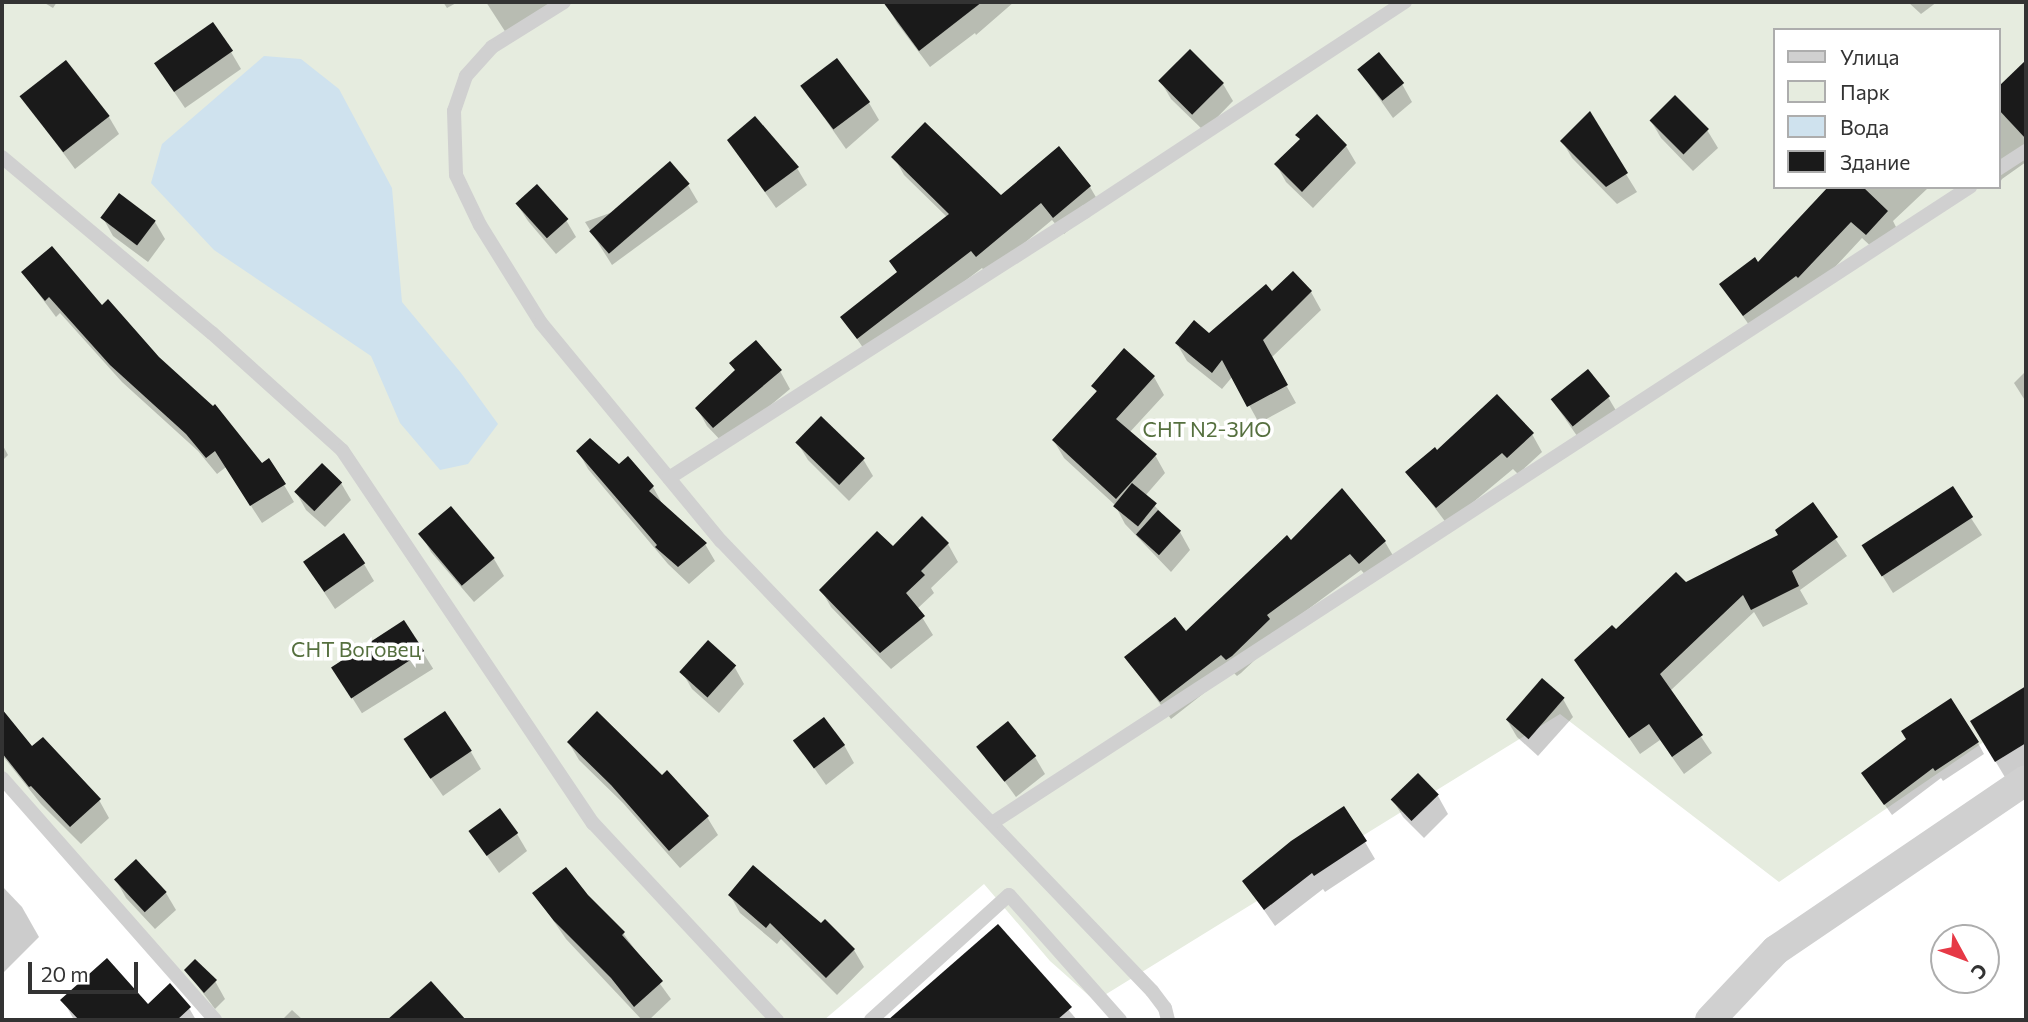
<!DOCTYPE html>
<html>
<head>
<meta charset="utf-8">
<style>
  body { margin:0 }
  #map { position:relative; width:2028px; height:1022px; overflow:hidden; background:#fff; font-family:Commissioner,sans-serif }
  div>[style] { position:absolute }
  .green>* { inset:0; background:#e6ecdf }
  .water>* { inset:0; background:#cfe2ee }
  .shadow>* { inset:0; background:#0003; transform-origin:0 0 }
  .building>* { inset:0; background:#1a1a1a; transform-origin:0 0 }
  .service>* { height:14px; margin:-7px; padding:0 7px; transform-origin:7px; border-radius:7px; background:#d0d0d0 }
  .minor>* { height:30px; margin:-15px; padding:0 15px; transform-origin:15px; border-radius:15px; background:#d0d0d0 }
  span { translate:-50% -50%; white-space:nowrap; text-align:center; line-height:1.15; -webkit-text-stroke:7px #fff; paint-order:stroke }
  .park-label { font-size:21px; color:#56703f }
  .frame { position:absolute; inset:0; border:4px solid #333; pointer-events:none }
  .legend { position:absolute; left:1773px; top:28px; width:228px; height:161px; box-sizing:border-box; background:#fff; border:2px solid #adadad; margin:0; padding:9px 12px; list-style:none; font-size:21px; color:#333 }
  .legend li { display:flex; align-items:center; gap:14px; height:35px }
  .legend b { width:35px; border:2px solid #adadad }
  .north { position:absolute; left:1930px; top:924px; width:70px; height:70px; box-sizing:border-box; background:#fff; border:2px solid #adadad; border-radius:50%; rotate:131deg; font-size:19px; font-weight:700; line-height:28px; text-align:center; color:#333 }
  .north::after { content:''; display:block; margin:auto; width:24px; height:32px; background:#e63946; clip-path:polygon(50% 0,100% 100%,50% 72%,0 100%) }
  .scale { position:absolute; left:28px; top:962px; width:110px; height:32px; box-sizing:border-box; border:4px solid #333; border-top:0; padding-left:9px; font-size:21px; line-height:24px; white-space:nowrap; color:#333; -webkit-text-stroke:5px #fff; paint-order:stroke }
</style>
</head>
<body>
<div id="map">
  <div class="green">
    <i style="clip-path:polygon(evenodd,2px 2px,2026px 2px,2026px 713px,1779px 882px,1560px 714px,1095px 1001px,1050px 961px,984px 884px,824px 1020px,215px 1020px,2px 777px,2px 2px,1774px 30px,1998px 30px,1998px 187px,1774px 187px,1774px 30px)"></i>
  </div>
  <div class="water">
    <i style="clip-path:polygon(264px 56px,301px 59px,339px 89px,392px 188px,402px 302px,461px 373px,498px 424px,468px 464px,440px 470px,400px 423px,371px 356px,214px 250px,151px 183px,162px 144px)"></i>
  </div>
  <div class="shadow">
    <i style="clip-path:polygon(43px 2px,57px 2px,53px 8px)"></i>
    <i style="clip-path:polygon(443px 2px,458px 2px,447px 8px)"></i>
    <i style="clip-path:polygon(486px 2px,570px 2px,512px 42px)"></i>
    <i style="clip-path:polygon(892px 2px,1014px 2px,976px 35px,975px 33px,930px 67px,897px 23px,887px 6px)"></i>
    <i style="clip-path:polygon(1908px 2px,1937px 2px,1921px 14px)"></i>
    <i style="clip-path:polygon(231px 52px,241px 69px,185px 108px,166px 80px)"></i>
    <i style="clip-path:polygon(2022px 66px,2026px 71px,2026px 162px,2002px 179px,1999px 184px,1998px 89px)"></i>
    <i style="clip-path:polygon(1359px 70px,1402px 84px,1412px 102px,1393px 118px)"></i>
    <i style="clip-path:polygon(1161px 82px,1223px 84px,1233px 101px,1204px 131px,1171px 99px)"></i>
    <i style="clip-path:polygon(802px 86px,869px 103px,879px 120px,846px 149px)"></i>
    <i style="clip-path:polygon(22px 97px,109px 117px,119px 134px,75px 169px)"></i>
    <i style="clip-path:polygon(1589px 114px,1637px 192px,1617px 204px,1572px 158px,1562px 141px)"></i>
    <i style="clip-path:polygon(1651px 121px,1707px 130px,1718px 148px,1693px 171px,1661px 138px)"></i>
    <i style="clip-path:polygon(1298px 135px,1346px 146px,1356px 163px,1313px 208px,1286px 182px,1276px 164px,1301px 141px)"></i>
    <i style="clip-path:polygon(729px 141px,797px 168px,807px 185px,776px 208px)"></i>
    <i style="clip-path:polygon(894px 157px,1001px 197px,1090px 187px,1100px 204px,1064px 234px,1052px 220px,987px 274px,982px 268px,868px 355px,842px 317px,898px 273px,947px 217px,904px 175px)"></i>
    <i style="clip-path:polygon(688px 185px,698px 202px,612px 265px,585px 222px)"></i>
    <i style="clip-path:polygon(1831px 187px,1928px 188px,1893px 221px,1897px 229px,1876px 251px,1862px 238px,1809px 295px,1754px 332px,1721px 285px,1758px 265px)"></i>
    <i style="clip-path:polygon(517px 204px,566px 220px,576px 237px,556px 254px,528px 221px)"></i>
    <i style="clip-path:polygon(103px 218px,155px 222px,165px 239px,148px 262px,113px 236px)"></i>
    <i style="clip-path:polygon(23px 273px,158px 358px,284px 485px,294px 502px,262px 523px,226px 467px,217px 474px,198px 451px,122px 382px,60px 313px,56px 317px)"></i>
    <i style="clip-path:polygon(1311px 292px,1321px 310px,1271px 358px,1296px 403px,1259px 423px,1233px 376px,1222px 389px,1187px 361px,1177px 344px,1209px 335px)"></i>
    <i style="clip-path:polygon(780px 371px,790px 389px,724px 444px,707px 426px,697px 408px)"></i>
    <i style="clip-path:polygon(2026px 371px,2026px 402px,2014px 383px)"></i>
    <i style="clip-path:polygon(1154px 377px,1164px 395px,1129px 433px,1155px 455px,1165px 473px,1145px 496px,1180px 532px,1190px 550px,1171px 572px,1125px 524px,1115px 505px,1064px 458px,1054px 441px,1097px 393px,1093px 386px)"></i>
    <i style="clip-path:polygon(1608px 397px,1618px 414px,1582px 443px,1552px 400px)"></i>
    <i style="clip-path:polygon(1532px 434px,1542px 452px,1518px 474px,1513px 469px,1447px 524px,1408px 472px,1437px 453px)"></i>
    <i style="clip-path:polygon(797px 442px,863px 459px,873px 476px,849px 501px,808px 460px)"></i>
    <i style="clip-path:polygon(2px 444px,8px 455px,2px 461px)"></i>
    <i style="clip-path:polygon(578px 451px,619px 466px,653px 487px,663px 505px,705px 544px,715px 561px,689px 584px,668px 564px,588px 469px)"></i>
    <i style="clip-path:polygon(341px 483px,351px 500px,325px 527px,306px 510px,296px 492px)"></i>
    <i style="clip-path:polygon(1952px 489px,1982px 535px,1893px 593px,1875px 564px)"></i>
    <i style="clip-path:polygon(1812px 505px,1847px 556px,1800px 590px,1808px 604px,1763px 627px,1754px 612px,1670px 691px,1712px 753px,1684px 774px,1660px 740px,1640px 754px,1576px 660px,1685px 584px,1780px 536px)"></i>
    <i style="clip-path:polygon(451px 508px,494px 559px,504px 576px,474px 602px,431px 552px,421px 534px)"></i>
    <i style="clip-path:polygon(922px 519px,948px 544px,958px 562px,931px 588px,934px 593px,917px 609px,933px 635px,891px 669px,831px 607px,821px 590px,893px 548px)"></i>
    <i style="clip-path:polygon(1385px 542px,1395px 559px,1370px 580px,1361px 570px,1276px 633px,1279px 637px,1241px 673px,1237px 676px,1232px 671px,1171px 719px,1126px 657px,1185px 634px,1291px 543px)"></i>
    <i style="clip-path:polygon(305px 563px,364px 564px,374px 581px,335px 609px)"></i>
    <i style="left:404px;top:622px;width:55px;height:84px;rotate:58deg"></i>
    <i style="clip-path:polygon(734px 666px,744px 684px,719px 713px,692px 689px,682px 672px)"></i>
    <i style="clip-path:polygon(2026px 688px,2026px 767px,2006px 779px,1972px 722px)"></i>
    <i style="clip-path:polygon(1563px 699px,1573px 717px,1538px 756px,1517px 737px,1507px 720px)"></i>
    <i style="clip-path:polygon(2px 711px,32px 749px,99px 800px,109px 818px,81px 844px,41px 804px,2px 755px)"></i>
    <i style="clip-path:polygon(796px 742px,844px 745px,854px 763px,826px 785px)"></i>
    <i style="clip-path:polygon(569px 743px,662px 777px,707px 817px,718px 835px,680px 868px,623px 803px,579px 760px)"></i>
    <i style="clip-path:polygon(1978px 743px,1984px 754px,1943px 781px,1941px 778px,1892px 815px,1863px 774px)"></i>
    <i style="clip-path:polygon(979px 746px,1035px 757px,1045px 774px,1016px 797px)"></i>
    <i style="clip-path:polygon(471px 752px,481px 769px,443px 796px,416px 757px)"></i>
    <i style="clip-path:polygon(1418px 776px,1438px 796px,1448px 814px,1424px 838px,1403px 817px,1393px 800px)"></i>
    <i style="clip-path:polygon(471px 833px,517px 834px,527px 851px,499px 873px)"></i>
    <i style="clip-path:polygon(1365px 842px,1375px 859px,1325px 892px,1323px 889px,1275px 926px,1244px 881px)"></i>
    <i style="clip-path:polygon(116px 880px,166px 893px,176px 910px,155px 929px,126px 898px)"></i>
    <i style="clip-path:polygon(2px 886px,22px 907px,39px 937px,2px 974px)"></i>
    <i style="clip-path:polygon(535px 894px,586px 896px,623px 933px,671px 999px,649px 1020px,642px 1020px,566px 939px)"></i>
    <i style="clip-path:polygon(730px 895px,821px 926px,854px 950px,864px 967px,837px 995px,781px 939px,777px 944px,740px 913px)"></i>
    <i style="clip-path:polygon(998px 926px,1077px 1020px,891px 1020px)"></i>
    <i style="clip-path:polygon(186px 970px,215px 981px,225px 999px,215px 1009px)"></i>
    <i style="clip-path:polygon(63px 1000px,189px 1008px,196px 1020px,74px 1020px)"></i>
    <i style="clip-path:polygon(292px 1010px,303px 1020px,282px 1020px)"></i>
  </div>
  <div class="building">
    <i style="clip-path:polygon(883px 2px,982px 2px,919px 51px)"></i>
    <i style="left:213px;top:22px;width:35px;height:72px;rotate:55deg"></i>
    <i style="left:1190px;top:49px;width:48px;height:45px;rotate:45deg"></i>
    <i style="left:1379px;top:52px;width:40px;height:28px;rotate:51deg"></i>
    <i style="left:837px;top:58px;width:55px;height:46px;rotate:53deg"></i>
    <i style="left:66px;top:60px;width:71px;height:59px;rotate:52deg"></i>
    <i style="clip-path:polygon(2026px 60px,2026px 139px,1998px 109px,1998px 87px)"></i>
    <i style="left:1675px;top:95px;width:48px;height:36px;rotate:45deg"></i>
    <i style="clip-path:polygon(1590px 111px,1628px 173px,1606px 187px,1560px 141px)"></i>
    <i style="clip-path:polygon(1317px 114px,1347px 145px,1302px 192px,1274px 164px,1300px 139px,1295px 135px)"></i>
    <i style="clip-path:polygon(755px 116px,799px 167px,765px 192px,727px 140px)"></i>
    <i style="clip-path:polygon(925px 122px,1001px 195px,1059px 146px,1091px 186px,1053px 218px,1041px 203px,976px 257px,971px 251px,857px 339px,840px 317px,897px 272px,889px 261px,949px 214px,891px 157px)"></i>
    <i style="left:670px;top:161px;width:30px;height:107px;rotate:49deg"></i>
    <i style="left:537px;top:184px;width:47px;height:29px;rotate:48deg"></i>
    <i style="clip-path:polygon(1828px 187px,1863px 187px,1888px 211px,1866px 235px,1851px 222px,1798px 278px,1796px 276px,1743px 316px,1719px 284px,1755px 257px,1758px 262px)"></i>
    <i style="left:119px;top:193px;width:46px;height:31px;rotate:37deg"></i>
    <i style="clip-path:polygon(52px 246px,102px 305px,108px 299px,159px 357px,213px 406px,215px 404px,262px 463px,269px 458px,286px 484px,250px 506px,215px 451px,206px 458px,186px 434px,110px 365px,49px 297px,45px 301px,21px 272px)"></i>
    <i style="clip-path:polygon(1293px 271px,1312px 291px,1263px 340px,1288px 385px,1247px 407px,1222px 360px,1212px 373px,1175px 343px,1194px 320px,1209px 333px,1266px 284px,1272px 291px)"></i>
    <i style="clip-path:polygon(756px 340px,782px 370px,713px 428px,695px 408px,735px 370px,729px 363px)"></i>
    <i style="clip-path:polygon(1124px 348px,1155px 376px,1116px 419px,1157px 454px,1116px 499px,1052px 440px,1097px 391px,1091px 386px)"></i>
    <i style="left:1588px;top:369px;width:35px;height:48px;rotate:51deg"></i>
    <i style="clip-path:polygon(1497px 394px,1534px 433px,1507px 458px,1502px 453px,1436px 508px,1405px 472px,1435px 447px,1437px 450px)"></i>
    <i style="left:821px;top:416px;width:61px;height:37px;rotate:44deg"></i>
    <i style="clip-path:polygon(590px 438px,619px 464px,628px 456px,654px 486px,649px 491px,707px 543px,678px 567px,655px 547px,657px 545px,576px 451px)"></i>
    <i style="left:322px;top:463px;width:28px;height:40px;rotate:44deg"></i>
    <i style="left:1132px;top:483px;width:32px;height:30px;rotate:39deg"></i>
    <i style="left:1953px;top:486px;width:37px;height:109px;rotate:57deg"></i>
    <i style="clip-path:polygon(1342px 488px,1386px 541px,1359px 564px,1350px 554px,1267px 615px,1270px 619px,1232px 656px,1226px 660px,1221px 655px,1160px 702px,1124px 657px,1175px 617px,1186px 631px,1287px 535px,1291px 540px)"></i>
    <i style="clip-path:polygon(1813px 502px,1838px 537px,1792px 571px,1799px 586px,1751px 610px,1743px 595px,1660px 674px,1703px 735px,1672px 757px,1649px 724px,1629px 738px,1574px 660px,1612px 625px,1616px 629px,1676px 572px,1686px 582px,1778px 535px,1775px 530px)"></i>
    <i style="left:451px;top:506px;width:68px;height:43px;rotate:50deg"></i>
    <i style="left:1158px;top:510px;width:31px;height:33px;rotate:42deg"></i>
    <i style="clip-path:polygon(922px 516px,949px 543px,921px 571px,925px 575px,906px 593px,925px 616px,880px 653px,819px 590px,877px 531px,893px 546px)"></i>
    <i style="left:344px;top:533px;width:37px;height:50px;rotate:55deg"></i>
    <i style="left:404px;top:620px;width:37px;height:87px;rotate:57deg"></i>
    <i style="left:708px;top:640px;width:38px;height:43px;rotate:42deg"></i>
    <i style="left:1542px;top:678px;width:30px;height:55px;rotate:41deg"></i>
    <i style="clip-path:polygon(2026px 686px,2026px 743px,1995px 762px,1970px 721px)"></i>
    <i style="clip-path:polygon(1951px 698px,1979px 742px,1935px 771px,1933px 768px,1884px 805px,1861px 773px,1906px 739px,1901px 731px)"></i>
    <i style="clip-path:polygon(2px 709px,32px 746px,43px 737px,101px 799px,70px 827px,31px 786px,29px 787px,2px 753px)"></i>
    <i style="left:445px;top:711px;width:48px;height:50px;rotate:56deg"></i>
    <i style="clip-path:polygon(597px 711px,662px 775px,667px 770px,709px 816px,669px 851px,611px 785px,567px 742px)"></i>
    <i style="left:824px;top:717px;width:35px;height:39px;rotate:53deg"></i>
    <i style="left:1008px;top:721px;width:45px;height:41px;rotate:51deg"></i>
    <i style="left:1418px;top:773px;width:30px;height:38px;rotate:46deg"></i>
    <i style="clip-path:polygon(1344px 806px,1367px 841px,1314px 876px,1312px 873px,1264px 910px,1242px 881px,1291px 841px)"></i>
    <i style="left:500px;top:808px;width:31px;height:39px;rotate:54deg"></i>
    <i style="left:136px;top:859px;width:45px;height:30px;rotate:47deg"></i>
    <i style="clip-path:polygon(753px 865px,821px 923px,825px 919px,855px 949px,826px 978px,770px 923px,766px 928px,728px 895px)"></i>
    <i style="clip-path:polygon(566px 867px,588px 895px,625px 932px,622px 935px,663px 981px,634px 1007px,611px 978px,554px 921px,532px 893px)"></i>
    <i style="clip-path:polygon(998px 924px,1072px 1007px,1057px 1020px,888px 1020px)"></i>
    <i style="clip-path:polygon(107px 958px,148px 1004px,170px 983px,191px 1007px,177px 1020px,79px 1020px,60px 1000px)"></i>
    <i style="clip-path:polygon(195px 959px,217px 980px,204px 993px,184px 970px)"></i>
    <i style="clip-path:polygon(431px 981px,466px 1020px,387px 1020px)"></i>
  </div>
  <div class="service">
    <i style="left:564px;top:2px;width:85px;rotate:148deg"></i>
    <i style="left:492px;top:47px;width:39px;rotate:132deg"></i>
    <i style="left:466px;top:76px;width:37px;rotate:109deg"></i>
    <i style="left:454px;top:111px;width:64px;rotate:88.2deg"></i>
    <i style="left:456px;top:175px;width:55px;rotate:64.4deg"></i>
    <i style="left:480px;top:225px;width:115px;rotate:58.1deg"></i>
    <i style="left:541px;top:323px;width:283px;rotate:50.5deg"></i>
    <i style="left:721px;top:541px;width:623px;rotate:46.24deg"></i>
    <i style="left:1152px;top:991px;width:21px;rotate:53deg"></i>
    <i style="left:1165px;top:1008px;width:12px;rotate:76deg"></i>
    <i style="left:2px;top:157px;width:274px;rotate:40deg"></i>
    <i style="left:212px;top:333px;width:175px;rotate:42deg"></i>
    <i style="left:342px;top:450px;width:450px;rotate:56.1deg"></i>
    <i style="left:593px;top:823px;width:270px;rotate:47deg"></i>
    <i style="left:1998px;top:169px;width:33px;rotate:-33deg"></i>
    <i style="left:669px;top:478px;width:494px;rotate:-32.6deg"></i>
    <i style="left:1085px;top:212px;width:383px;rotate:-33.3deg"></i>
    <i style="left:2px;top:778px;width:322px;rotate:48.6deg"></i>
    <i style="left:992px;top:823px;width:1167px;rotate:-33.04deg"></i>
    <i style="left:871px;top:1020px;width:186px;rotate:-42.2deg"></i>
    <i style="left:1009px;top:895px;width:167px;rotate:48.4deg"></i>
  </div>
  <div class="minor">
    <i style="left:1710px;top:1020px;width:96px;rotate:-46.7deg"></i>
    <i style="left:1776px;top:950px;width:302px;rotate:-34.2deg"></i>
  </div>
  <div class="park-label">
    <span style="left:1207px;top:429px">СНТ N2-ЗИО</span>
    <span style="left:356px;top:649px">СНТ Воговец</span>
  </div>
  <div class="frame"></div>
  <ul class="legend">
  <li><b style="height:9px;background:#d0d0d0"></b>Улица</li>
  <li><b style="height:19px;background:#e6ecdf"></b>Парк</li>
  <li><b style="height:19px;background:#cfe2ee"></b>Вода</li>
  <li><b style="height:19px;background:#1a1a1a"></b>Здание</li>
  </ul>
  <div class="north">С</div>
  <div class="scale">20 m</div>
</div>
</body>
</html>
